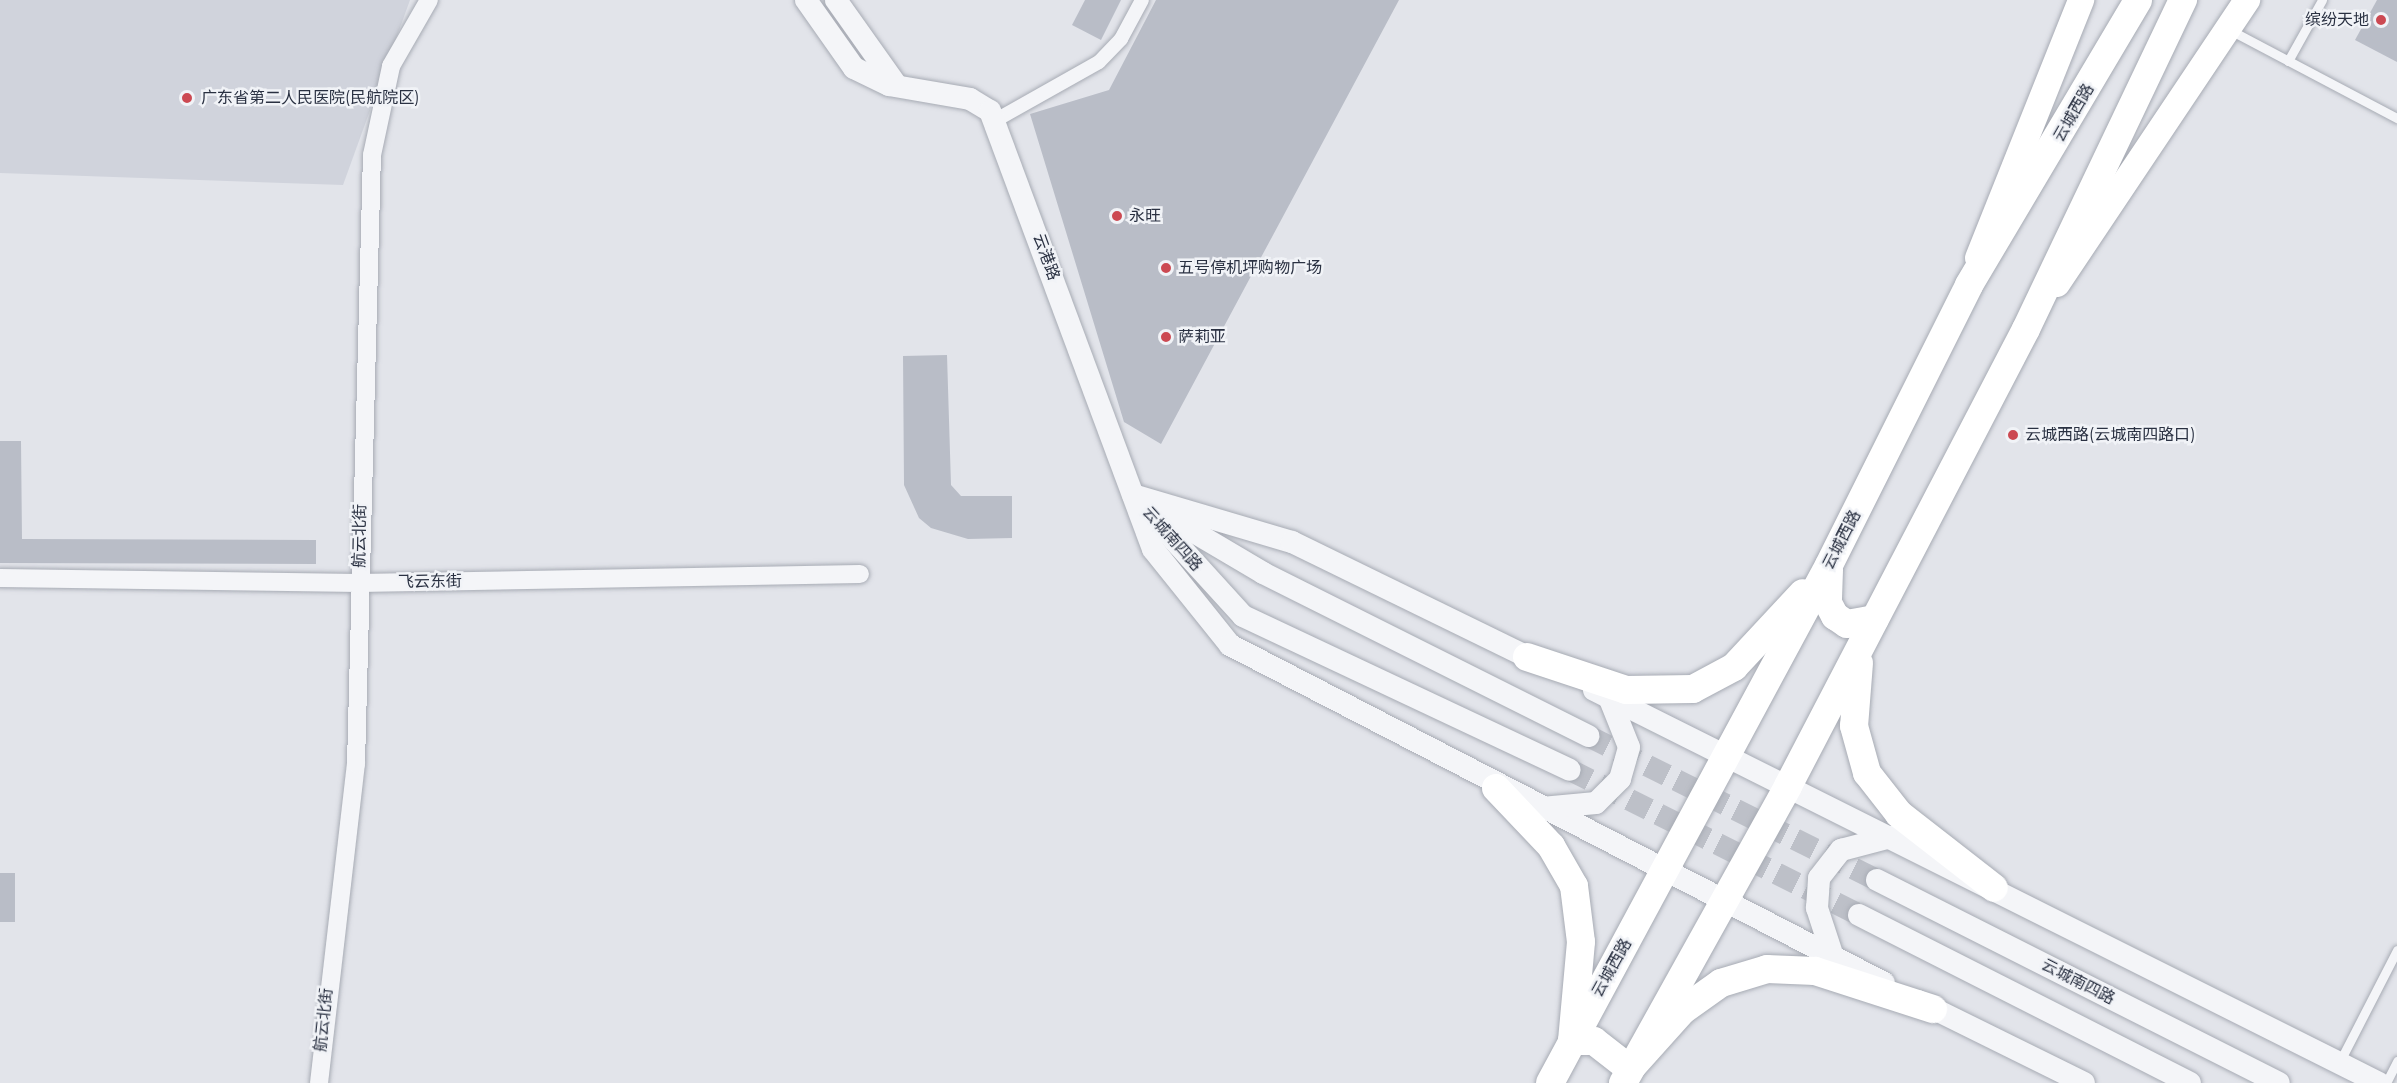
<!DOCTYPE html>
<html>
<head>
<meta charset="utf-8">
<style>
  body { margin:0 }
  #map { position:relative; width:2397px; height:1083px; overflow:hidden; background:#e2e4ea; font-family:Montserrat,"Noto Sans SC",sans-serif }
  div>[style] { position:absolute }
  .built>* { inset:0; background:#d0d3dc }
  .building>* { inset:0; background:#b9bdc7; transform-origin:0 0 }
  .tertiary-tunnel>* { height:22px; margin-top:-11px; transform-origin:0; background:repeating-linear-gradient(90deg,#bdc0c8 0 22px,transparent 0 33px) }
  .roads { filter:drop-shadow(0 0 2px #a7abb4) drop-shadow(0 0 2px #a7abb4) }
  .service>* { height:9px; margin:-4.5px; padding:0 4.5px; transform-origin:4.5px; border-radius:4.5px; background:#f4f5f8 }
  .pedestrian>* { height:14px; margin:-7px; padding:0 7px; transform-origin:7px; border-radius:7px; background:#f4f5f8 }
  .minor>* { height:18px; margin:-9px; padding:0 9px; transform-origin:9px; border-radius:9px; background:#f4f5f8 }
  .tertiary>* { height:22px; margin:-11px; padding:0 11px; transform-origin:11px; border-radius:11px; background:#f4f5f8 }
  .secondary>* { height:26px; margin:-13px; padding:0 13px; transform-origin:13px; border-radius:13px; background:#fff }
  .primary>* { height:28px; margin:-14px; padding:0 14px; transform-origin:14px; border-radius:14px; background:#fff }
  .dots>* { width:16px; height:16px; translate:-50% -50%; box-sizing:border-box; border:3px solid #f1f3f7; border-radius:50% }
  span { translate:-50% -50%; white-space:nowrap; text-align:center; line-height:1.15; -webkit-text-stroke:5px #f1f3f7; paint-order:stroke }
  .poi-label { font-size:16px; color:#2a3142 }
  .right { translate:-100% -50%; text-align:right }
  .left { translate:0 -50%; text-align:left }
  .street-label { font-size:16px; color:#2a3142 }
</style>
</head>
<body>
<div id="map">
  <div class="built">
    <i style="clip-path:polygon(0 0,410px 0,343px 185px,0 173px)"></i>
  </div>
  <div class="building">
    <i style="clip-path:polygon(1085px 0,1121px 0,1101px 40px,1072px 25px)"></i>
    <i style="clip-path:polygon(1156px 0,1399px 0,1161px 444px,1124px 422px,1030px 114px,1109px 90px)"></i>
    <i style="clip-path:polygon(2377px 0,2397px 0,2397px 62px,2355px 40px)"></i>
    <i style="clip-path:polygon(947px 355px,951px 485px,961px 496px,1012px 496px,1012px 538px,968px 539px,931px 528px,919px 518px,904px 485px,903px 356px)"></i>
    <i style="clip-path:polygon(0 441px,21px 441px,22px 539px,316px 540px,316px 564px,0 563px)"></i>
    <i style="left:0;top:873px;width:15px;height:49px"></i>
  </div>
  <div class="tertiary-tunnel">
    <i style="left:1588px;top:736px;width:323px;rotate:26.5deg"></i>
    <i style="left:1570px;top:770px;width:323px;rotate:26.6deg"></i>
  </div>
  <div class="roads">
    <div class="service">
      <i style="left:2230px;top:30px;width:189px;rotate:27.8deg"></i>
      <i style="left:2288px;top:61px;width:70px;rotate:-60.9deg"></i>
      <i style="left:2339px;top:1063px;width:127px;rotate:-62.8deg"></i>
      <i style="left:2386px;top:1083px;width:25px;rotate:-63deg"></i>
    </div>
    <div class="pedestrian">
      <i style="left:996px;top:120px;width:118px;rotate:-29.4deg"></i>
      <i style="left:1099px;top:62px;width:32px;rotate:-46deg"></i>
      <i style="left:1121px;top:39px;width:44px;rotate:-61.7deg"></i>
    </div>
    <div class="minor">
      <i style="left:0;top:578px;width:359px;rotate:0.8deg"></i>
      <i style="left:359px;top:583px;width:501px;rotate:-1.03deg"></i>
      <i style="left:319px;top:1083px;width:321px;rotate:-83.4deg"></i>
      <i style="left:356px;top:764px;width:609px;rotate:-88.5deg"></i>
      <i style="left:372px;top:155px;width:91px;rotate:-77.9deg"></i>
      <i style="left:391px;top:66px;width:76px;rotate:-60.1deg"></i>
    </div>
    <div class="tertiary">
      <i style="left:806px;top:0;width:83px;rotate:54.8deg"></i>
      <i style="left:854px;top:68px;width:39px;rotate:26deg"></i>
      <i style="left:889px;top:85px;width:82px;rotate:9.8deg"></i>
      <i style="left:970px;top:99px;width:23px;rotate:31deg"></i>
      <i style="left:990px;top:111px;width:467px;rotate:69.6deg"></i>
      <i style="left:1153px;top:549px;width:123px;rotate:51.3deg"></i>
      <i style="left:1230px;top:645px;width:736px;rotate:27.33deg"></i>
      <i style="left:836px;top:0;width:105px;rotate:54.7deg"></i>
      <i style="left:1133px;top:495px;width:166px;rotate:16.5deg"></i>
      <i style="left:1292px;top:542px;width:276px;rotate:26deg"></i>
      <i style="left:1142px;top:505px;width:150px;rotate:47.7deg"></i>
      <i style="left:1243px;top:616px;width:361px;rotate:25.2deg"></i>
      <i style="left:1160px;top:512px;width:120px;rotate:30.6deg"></i>
      <i style="left:1263px;top:573px;width:364px;rotate:26.6deg"></i>
      <i style="left:1594px;top:690px;width:878px;rotate:26.59deg"></i>
      <i style="left:1542px;top:808px;width:54px;rotate:-5.3deg"></i>
      <i style="left:1596px;top:803px;width:34px;rotate:-45deg"></i>
      <i style="left:1620px;top:779px;width:33px;rotate:-74deg"></i>
      <i style="left:1629px;top:747px;width:54px;rotate:-111.8deg"></i>
      <i style="left:1877px;top:880px;width:450px;rotate:26.8deg"></i>
      <i style="left:1859px;top:915px;width:371px;rotate:26.9deg"></i>
      <i style="left:1833px;top:957px;width:52px;rotate:-108.1deg"></i>
      <i style="left:1817px;top:908px;width:30px;rotate:-86deg"></i>
      <i style="left:1819px;top:878px;width:36px;rotate:-52deg"></i>
      <i style="left:1841px;top:850px;width:52px;rotate:-14.6deg"></i>
      <i style="left:1918px;top:1001px;width:185px;rotate:26.3deg"></i>
    </div>
    <div class="secondary">
      <i style="left:1978px;top:258px;width:278px;rotate:-68.2deg"></i>
      <i style="left:2057px;top:284px;width:342px;rotate:-56.2deg"></i>
    </div>
    <div class="primary">
      <i style="left:1829px;top:570px;width:33px;rotate:92deg"></i>
      <i style="left:1828px;top:603px;width:15px;rotate:62deg"></i>
      <i style="left:1835px;top:616px;width:14px;rotate:34deg"></i>
      <i style="left:1847px;top:624px;width:28px;rotate:-10deg"></i>
      <i style="left:1527px;top:657px;width:104px;rotate:18.4deg"></i>
      <i style="left:1626px;top:690px;width:67px;rotate:-0.9deg"></i>
      <i style="left:1693px;top:689px;width:47px;rotate:-28.2deg"></i>
      <i style="left:1734px;top:667px;width:101px;rotate:-47deg"></i>
      <i style="left:1859px;top:663px;width:63px;rotate:94.5deg"></i>
      <i style="left:1854px;top:726px;width:49px;rotate:74.5deg"></i>
      <i style="left:1867px;top:773px;width:52px;rotate:52deg"></i>
      <i style="left:1899px;top:814px;width:120px;rotate:37.9deg"></i>
      <i style="left:1496px;top:788px;width:80px;rotate:46.5deg"></i>
      <i style="left:1551px;top:846px;width:46px;rotate:60.1deg"></i>
      <i style="left:1574px;top:886px;width:56px;rotate:82.9deg"></i>
      <i style="left:1581px;top:942px;width:99px;rotate:95.2deg"></i>
      <i style="left:1572px;top:1041px;width:22px"></i>
      <i style="left:1594px;top:1041px;width:46px;rotate:37.9deg"></i>
      <i style="left:1630px;top:1069px;width:79px;rotate:-48.1deg"></i>
      <i style="left:1683px;top:1010px;width:47px;rotate:-35.4deg"></i>
      <i style="left:1721px;top:983px;width:48px;rotate:-16.9deg"></i>
      <i style="left:1767px;top:969px;width:48px;rotate:2.4deg"></i>
      <i style="left:1815px;top:971px;width:124px;rotate:17.9deg"></i>
      <i style="left:1550px;top:1083px;width:588px;rotate:-61.69deg"></i>
      <i style="left:1829px;top:565px;width:313px;rotate:-63.4deg"></i>
      <i style="left:1969px;top:285px;width:331px;rotate:-59.3deg"></i>
      <i style="left:1623px;top:1083px;width:340px;rotate:-60.9deg"></i>
      <i style="left:1788px;top:786px;width:515px;rotate:-62.49deg"></i>
      <i style="left:2026px;top:329px;width:365px;rotate:-64.5deg"></i>
    </div>
  </div>
  <div class="dots">
    <i style="left:2381px;top:20px;background:#cc4952"></i>
    <i style="left:187px;top:98px;background:#cc4952"></i>
    <i style="left:1117px;top:216px;background:#cc4952"></i>
    <i style="left:1166px;top:268px;background:#cc4952"></i>
    <i style="left:1166px;top:337px;background:#cc4952"></i>
    <i style="left:2013px;top:435px;background:#cc4952"></i>
  </div>
  <div class="poi-label">
    <span class="right" style="left:2369px;top:20px">缤纷天地</span>
    <span class="left" style="left:201px;top:98px">广东省第二人民医院(民航院区)</span>
    <span class="left" style="left:1129px;top:216px">永旺</span>
    <span class="left" style="left:1178px;top:268px">五号停机坪购物广场</span>
    <span class="left" style="left:1178px;top:337px">萨莉亚</span>
    <span class="left" style="left:2025px;top:435px">云城西路(云城南四路口)</span>
  </div>
  <div class="street-label">
    <span style="left:2074px;top:113px;rotate:-60deg">云城西路</span>
    <span style="left:1046px;top:257px;rotate:70deg">云港路</span>
    <span style="left:360px;top:536px;rotate:-89deg">航云北街</span>
    <span style="left:1172px;top:539px;rotate:48deg">云城南四路</span>
    <span style="left:1842px;top:540px;rotate:-63deg">云城西路</span>
    <span style="left:430px;top:582px;rotate:-1deg">飞云东街</span>
    <span style="left:1612px;top:968px;rotate:-61deg">云城西路</span>
    <span style="left:2078px;top:982px;rotate:27deg">云城南四路</span>
    <span style="left:324px;top:1020px;rotate:-84deg">航云北街</span>
  </div>
</div>
</body>
</html>
